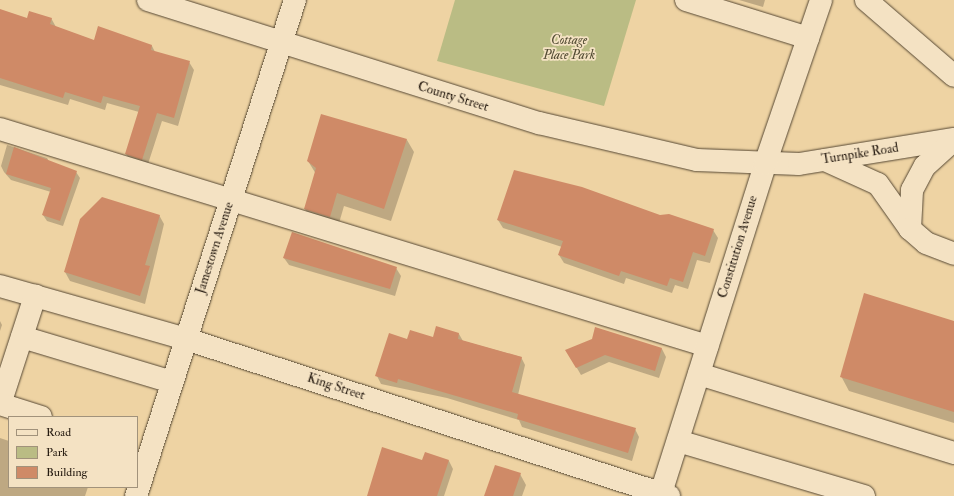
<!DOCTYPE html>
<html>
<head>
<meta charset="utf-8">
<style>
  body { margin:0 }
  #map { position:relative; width:954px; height:496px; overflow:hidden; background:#eed3a3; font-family:"IM FELL Double Pica",serif }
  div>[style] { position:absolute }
  .green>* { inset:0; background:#babc84 }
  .shadow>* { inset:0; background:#0003 }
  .building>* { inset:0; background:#cf8a67 }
  .roads { filter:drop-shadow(0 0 1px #564834) drop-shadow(0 0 1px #564834) }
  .minor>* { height:22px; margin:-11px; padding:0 11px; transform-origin:11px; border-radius:11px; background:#f4e2c3 }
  span { translate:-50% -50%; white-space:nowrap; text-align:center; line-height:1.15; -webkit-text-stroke:3.5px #f4e2c3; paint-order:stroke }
  .park-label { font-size:13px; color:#514a32; font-style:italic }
  .street-label { font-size:13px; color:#24190f }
  .legend { position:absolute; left:8px; top:416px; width:130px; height:72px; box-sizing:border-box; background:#f4e2c3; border:1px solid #a1927b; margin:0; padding:5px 7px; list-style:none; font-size:12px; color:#24190f }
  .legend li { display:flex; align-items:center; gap:8px; height:20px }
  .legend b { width:20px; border:1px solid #a1927b }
</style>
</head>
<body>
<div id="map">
  <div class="green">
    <i style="clip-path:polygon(455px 0,636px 0,604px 106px,437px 61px)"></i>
  </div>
  <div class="shadow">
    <i style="clip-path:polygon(739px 0,765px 0,763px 7px)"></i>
    <i style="clip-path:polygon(0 10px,27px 19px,51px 18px,56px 27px,95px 41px,152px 46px,155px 52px,189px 62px,194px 70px,178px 126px,162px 121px,147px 167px,131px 162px,126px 154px,139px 112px,107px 103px,105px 110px,70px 99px,68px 105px,0 85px)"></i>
    <i style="clip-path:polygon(407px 140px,414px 152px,391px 221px,344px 206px,337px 230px,312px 222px,305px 209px,316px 174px,308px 161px)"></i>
    <i style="clip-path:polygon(7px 145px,47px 158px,50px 163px,76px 172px,80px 178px,63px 226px,47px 221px,43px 215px,51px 192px,11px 180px,4px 172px,1px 166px)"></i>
    <i style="clip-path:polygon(159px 215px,164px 224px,145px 304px,70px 281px,65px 272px,81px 220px)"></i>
    <i style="clip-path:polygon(659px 216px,713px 230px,718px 238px,710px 263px,697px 260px,688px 289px,675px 285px,672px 293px,626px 278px,624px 284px,564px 263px,559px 255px,562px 247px,503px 228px,498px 220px)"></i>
    <i style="clip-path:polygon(284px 258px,396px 268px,401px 276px,395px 296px,289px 265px)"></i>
    <i style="clip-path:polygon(0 321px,2px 325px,0 331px)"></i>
    <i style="clip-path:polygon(954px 322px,954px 423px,849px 391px,841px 376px)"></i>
    <i style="clip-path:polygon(459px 334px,463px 341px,521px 357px,525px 365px,518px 395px,635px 429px,639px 437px,632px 461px,522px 427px,519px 420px,447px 398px,381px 384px,377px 376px,408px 340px)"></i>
    <i style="clip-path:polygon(662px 349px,666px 357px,659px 378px,609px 362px,581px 375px,567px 351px)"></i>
    <i style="clip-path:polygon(0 438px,9px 441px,9px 487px,88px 487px,85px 496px,0 496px)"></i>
    <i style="clip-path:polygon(423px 461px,449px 461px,453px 469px,444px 496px,368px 496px)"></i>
    <i style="clip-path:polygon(520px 474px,526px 485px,522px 496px,485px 496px)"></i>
  </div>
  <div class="building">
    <i style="clip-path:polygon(0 9px,27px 18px,29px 11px,52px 18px,50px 24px,94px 40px,98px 26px,152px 45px,151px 50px,190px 61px,174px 118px,157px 113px,142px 160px,125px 154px,140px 106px,103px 96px,101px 103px,65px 92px,63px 98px,0 78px)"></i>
    <i style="clip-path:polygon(321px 114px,407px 139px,384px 209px,337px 193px,330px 217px,304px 209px,316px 168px,307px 161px)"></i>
    <i style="clip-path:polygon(14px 147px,77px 171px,60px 221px,42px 215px,51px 188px,6px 174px)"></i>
    <i style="clip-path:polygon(514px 170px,582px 187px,660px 215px,669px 214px,714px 229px,705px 256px,693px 252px,683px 282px,670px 278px,667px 286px,621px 271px,619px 276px,558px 255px,563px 241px,497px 220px)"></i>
    <i style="clip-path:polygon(102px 197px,160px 215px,145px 265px,150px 266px,140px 296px,64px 272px,80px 219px)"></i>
    <i style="clip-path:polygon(292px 232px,397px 267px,390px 289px,283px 258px)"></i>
    <i style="clip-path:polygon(864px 293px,954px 321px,954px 412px,840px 377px)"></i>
    <i style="clip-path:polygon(436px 326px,459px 333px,458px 339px,522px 357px,512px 392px,636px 428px,628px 453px,517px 419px,518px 414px,398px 379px,397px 383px,375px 376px,389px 333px,407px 339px,410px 330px,433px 337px)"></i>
    <i style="clip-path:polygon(595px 327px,662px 348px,655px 371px,605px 355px,576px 368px,565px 350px,592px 339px)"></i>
    <i style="clip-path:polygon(382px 447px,422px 460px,425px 452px,449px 460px,437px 496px,367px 496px)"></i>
    <i style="clip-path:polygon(495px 465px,521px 473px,513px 496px,484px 496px)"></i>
  </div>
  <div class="roads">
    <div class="minor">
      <i style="left:148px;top:0;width:410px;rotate:17.5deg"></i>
      <i style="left:539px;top:123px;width:162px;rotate:13.2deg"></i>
      <i style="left:697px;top:160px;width:102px;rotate:2.2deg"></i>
      <i style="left:799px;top:164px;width:157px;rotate:-9.2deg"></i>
      <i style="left:686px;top:0;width:128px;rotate:17.3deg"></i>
      <i style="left:866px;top:0;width:116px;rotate:40.8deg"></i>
      <i style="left:0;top:129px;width:740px;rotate:17.06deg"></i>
      <i style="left:825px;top:160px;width:58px;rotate:24.4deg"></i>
      <i style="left:878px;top:184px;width:55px;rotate:54.6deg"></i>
      <i style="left:910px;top:229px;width:39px;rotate:-87deg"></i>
      <i style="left:912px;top:190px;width:27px;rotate:-62deg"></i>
      <i style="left:925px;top:166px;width:39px;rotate:-42deg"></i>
      <i style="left:910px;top:229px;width:21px;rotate:41deg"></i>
      <i style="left:926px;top:243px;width:30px;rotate:21deg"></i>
      <i style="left:0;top:286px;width:193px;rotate:15.9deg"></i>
      <i style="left:186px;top:339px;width:508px;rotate:18.01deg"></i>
      <i style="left:22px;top:337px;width:157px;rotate:16.7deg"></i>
      <i style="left:699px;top:374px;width:267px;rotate:17.2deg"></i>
      <i style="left:0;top:404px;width:114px;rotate:-72deg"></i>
      <i style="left:0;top:404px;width:43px;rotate:17.6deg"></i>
      <i style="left:678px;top:441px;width:194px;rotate:16.5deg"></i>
      <i style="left:136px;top:496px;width:521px;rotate:-72.23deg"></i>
      <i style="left:660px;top:496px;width:348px;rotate:-72.4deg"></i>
      <i style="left:765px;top:164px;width:173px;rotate:-71.1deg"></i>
    </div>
  </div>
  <div class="park-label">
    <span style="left:569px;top:48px">Cottage<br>Place Park</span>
  </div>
  <div class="street-label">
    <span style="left:453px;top:97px;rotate:17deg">County Street</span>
    <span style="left:860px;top:154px;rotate:-9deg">Turnpike Road</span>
    <span style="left:738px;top:247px;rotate:-73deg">Constitution Avenue</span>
    <span style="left:215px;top:248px;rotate:-72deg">Jamestown Avenue</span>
    <span style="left:336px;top:387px;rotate:18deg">King Street</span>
  </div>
  <ul class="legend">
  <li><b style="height:5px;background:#f4e2c3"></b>Road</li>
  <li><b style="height:11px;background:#babc84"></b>Park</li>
  <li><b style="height:11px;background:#cf8a67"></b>Building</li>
  </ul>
</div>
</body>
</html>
